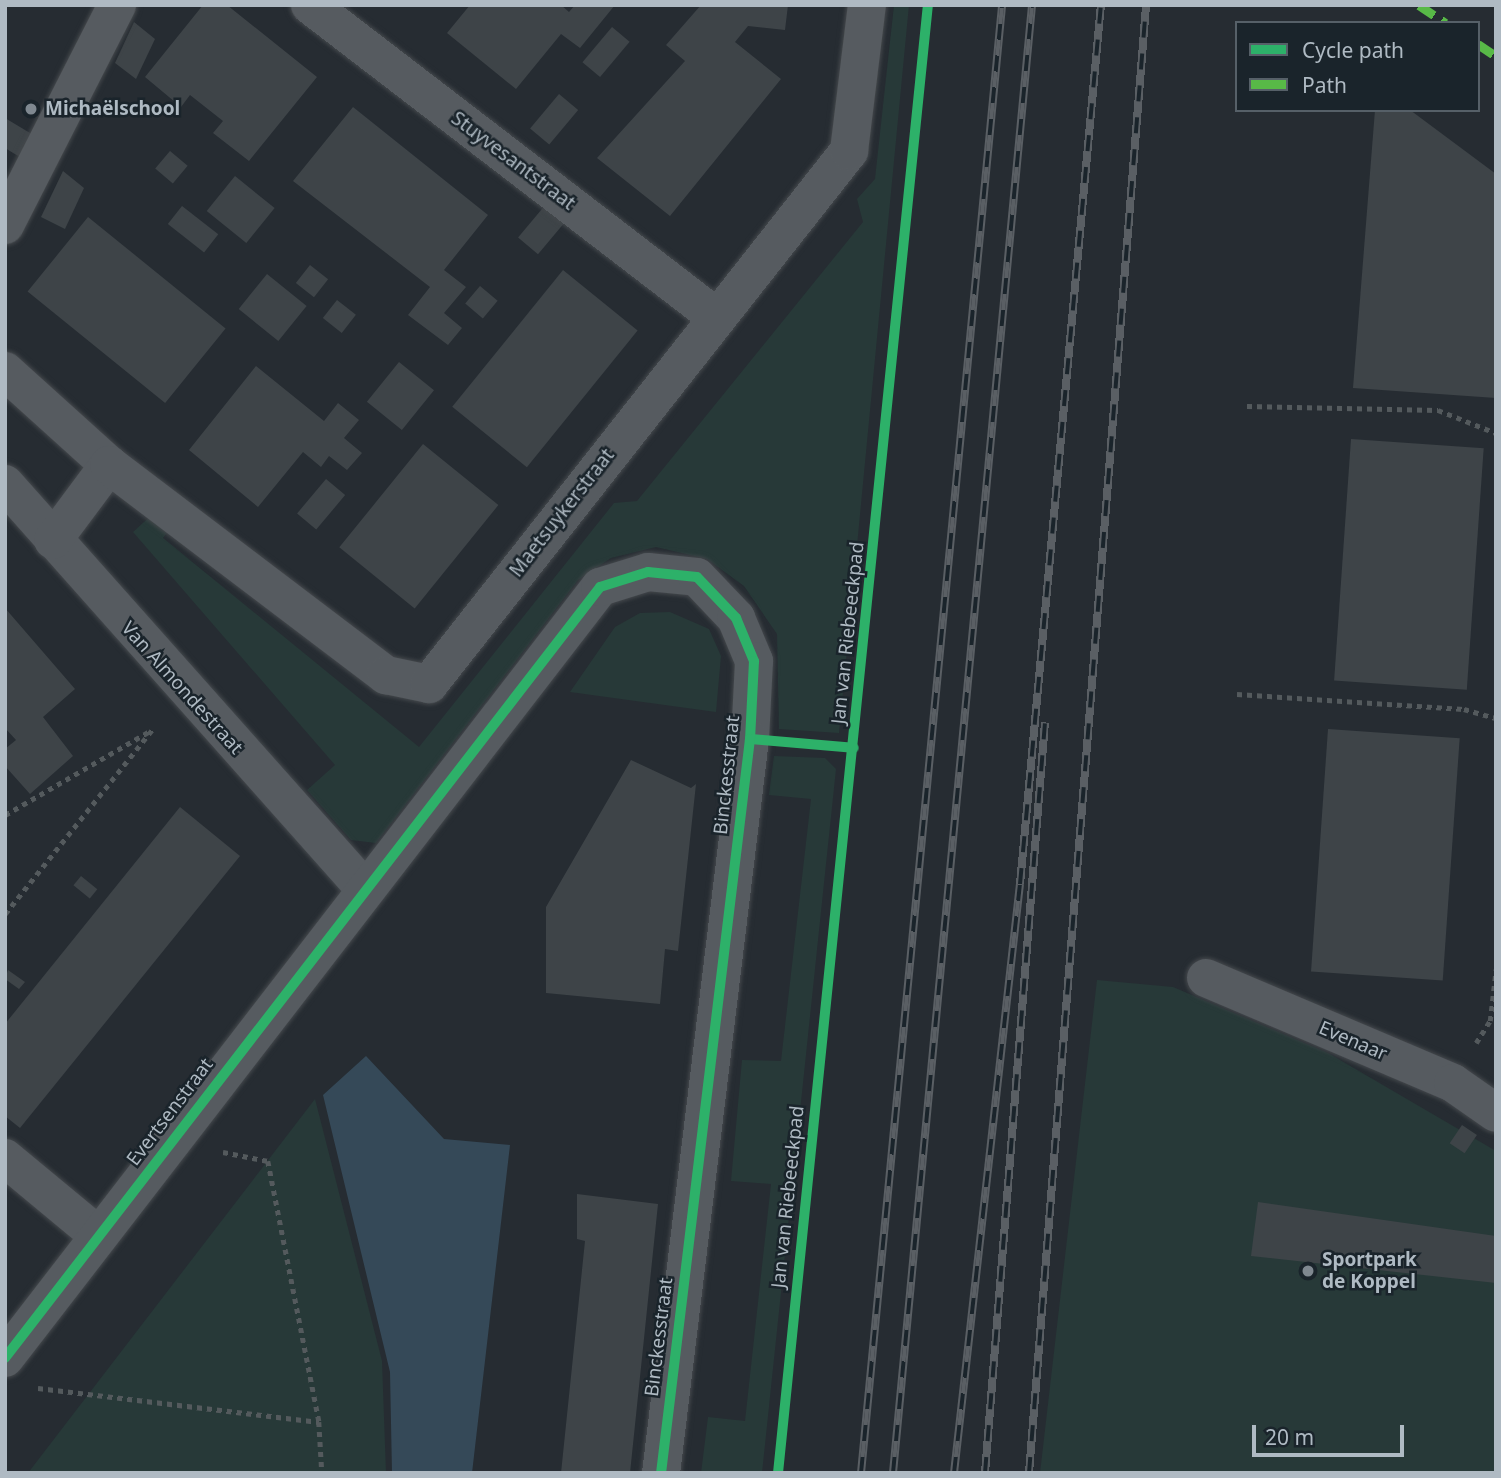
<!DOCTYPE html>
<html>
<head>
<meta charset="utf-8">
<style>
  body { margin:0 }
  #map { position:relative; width:1501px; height:1478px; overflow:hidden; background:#262c32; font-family:"Noto Sans",sans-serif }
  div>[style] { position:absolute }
  .green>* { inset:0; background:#273938 }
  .water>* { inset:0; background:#354958 }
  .building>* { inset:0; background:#3e4448; transform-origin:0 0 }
  .path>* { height:4.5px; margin-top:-2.25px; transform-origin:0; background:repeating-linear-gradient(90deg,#545a5d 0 5px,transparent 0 10px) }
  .roads { filter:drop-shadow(0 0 2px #44484c) drop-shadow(0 0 2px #44484c) }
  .minor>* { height:38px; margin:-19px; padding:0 19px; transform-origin:19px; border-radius:19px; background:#565b60 }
  .rail>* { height:8px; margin-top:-4px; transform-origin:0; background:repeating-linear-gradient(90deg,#1a242b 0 16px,#5a5f64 0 32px); box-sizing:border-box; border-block:2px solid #5a5f64 }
  .quiet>* { height:9px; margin-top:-4.5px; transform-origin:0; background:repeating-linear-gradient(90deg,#58b947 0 18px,transparent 0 27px) }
  .cycleway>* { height:10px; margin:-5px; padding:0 5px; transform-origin:5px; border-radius:5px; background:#2db169 }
  .dots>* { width:19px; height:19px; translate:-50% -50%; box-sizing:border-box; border:4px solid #1a242b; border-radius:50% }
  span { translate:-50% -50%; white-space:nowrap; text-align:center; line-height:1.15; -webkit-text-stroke:5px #1a242b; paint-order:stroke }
  .poi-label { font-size:19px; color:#afbac3; font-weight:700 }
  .left { translate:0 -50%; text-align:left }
  .street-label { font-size:19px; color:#afbac3 }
  .frame { position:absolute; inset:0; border:7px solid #afbac3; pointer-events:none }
  .legend { position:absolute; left:1235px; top:21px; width:245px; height:91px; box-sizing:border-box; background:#1a242b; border:2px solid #566068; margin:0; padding:9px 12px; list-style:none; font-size:21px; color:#afbac3 }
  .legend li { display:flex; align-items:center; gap:14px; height:35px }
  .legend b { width:35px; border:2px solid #566068 }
  .scale { position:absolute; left:1252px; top:1425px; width:152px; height:32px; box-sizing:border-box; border:4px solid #afbac3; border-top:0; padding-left:9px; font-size:21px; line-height:24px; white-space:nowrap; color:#afbac3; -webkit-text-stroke:5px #1a242b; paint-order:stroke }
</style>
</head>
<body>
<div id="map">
  <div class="green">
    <i style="clip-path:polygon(894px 5px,909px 5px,839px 733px,779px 729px,777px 634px,744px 586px,707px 559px,656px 547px,611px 558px,578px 580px,376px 843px,351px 840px,307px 790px,335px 765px,133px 532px,155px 512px,173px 525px,163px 538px,419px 747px,614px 503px,637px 501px,863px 222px,857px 199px,875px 179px)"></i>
    <i style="clip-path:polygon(670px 612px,709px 629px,721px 656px,716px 712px,570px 692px,615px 627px,640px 613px)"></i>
    <i style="clip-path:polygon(774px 756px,825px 758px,836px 769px,762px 1473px,701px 1473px,708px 1417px,745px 1421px,771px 1184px,731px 1181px,742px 1060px,781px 1061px,811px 799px,769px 795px)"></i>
    <i style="clip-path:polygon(1097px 980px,1173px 987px,1328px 1053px,1496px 1151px,1496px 1473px,1040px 1473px)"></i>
    <i style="clip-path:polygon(315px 1099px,382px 1361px,386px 1473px,28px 1473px)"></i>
  </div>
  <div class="water">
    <i style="clip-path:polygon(366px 1056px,444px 1139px,510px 1145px,472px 1473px,392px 1473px,390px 1372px,323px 1095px)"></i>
  </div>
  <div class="building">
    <i style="clip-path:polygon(203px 5px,227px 5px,317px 77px,249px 161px,213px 133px,223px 121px,190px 95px,181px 107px,145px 77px)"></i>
    <i style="clip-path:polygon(470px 5px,561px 5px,569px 12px,575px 5px,615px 5px,580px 48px,561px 34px,516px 89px,447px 33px)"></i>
    <i style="clip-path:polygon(701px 5px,788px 5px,785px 30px,748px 26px,735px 42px,781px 79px,670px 216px,597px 158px,685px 61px,666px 45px)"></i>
    <i style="clip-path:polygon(134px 22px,155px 39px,136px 79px,115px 63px)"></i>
    <i style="left:612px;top:27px;width:23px;height:46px;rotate:40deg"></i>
    <i style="left:559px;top:94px;width:25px;height:45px;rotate:40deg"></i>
    <i style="clip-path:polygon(353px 107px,488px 215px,444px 270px,466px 287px,444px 313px,462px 328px,448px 345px,408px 315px,430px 287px,293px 181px)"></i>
    <i style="clip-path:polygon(1375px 110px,1410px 110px,1496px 174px,1496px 398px,1353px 388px)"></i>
    <i style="clip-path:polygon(5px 118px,40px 139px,28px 162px,5px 148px)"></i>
    <i style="left:170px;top:151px;width:23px;height:23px;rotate:40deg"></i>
    <i style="clip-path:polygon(63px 171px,84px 188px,65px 229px,41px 217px)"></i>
    <i style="left:235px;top:176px;width:51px;height:45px;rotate:39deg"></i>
    <i style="left:547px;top:203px;width:26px;height:45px;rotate:40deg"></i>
    <i style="left:182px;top:206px;width:46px;height:23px;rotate:38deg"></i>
    <i style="left:88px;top:217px;width:177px;height:96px;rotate:39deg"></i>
    <i style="left:310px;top:265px;width:23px;height:23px;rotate:38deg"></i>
    <i style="left:563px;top:270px;width:96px;height:176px;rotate:39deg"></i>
    <i style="left:267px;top:274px;width:51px;height:45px;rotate:39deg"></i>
    <i style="left:480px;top:286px;width:23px;height:23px;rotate:40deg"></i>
    <i style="left:337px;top:300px;width:24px;height:23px;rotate:38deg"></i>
    <i style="left:399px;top:362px;width:45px;height:51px;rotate:39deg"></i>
    <i style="clip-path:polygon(256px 366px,324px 421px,338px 403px,359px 420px,344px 438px,362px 453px,347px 470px,329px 456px,321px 467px,303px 452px,258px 507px,189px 450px)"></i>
    <i style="left:1351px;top:439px;width:133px;height:242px;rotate:4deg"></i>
    <i style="left:423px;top:444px;width:97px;height:133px;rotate:39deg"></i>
    <i style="left:326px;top:479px;width:25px;height:45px;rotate:40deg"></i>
    <i style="clip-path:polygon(5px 608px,75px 689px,43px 717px,73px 756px,30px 794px,5px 766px,5px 749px,16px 740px,5px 728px)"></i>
    <i style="left:1328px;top:729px;width:132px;height:243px;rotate:4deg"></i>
    <i style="clip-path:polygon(631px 760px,691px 788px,696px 784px,678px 951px,665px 949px,660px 1004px,546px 993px,546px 907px)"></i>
    <i style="clip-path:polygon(180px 807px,240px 856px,20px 1128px,5px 1116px,5px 1024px)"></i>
    <i style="left:81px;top:876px;width:21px;height:12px;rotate:39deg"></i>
    <i style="clip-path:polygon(8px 970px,25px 982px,19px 989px,5px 979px)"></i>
    <i style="left:1462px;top:1125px;width:18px;height:22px;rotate:34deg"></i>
    <i style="clip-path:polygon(577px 1194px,658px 1204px,630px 1473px,561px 1473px,585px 1241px,577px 1239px)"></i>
    <i style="clip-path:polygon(1258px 1202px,1496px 1236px,1496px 1283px,1251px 1256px)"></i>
  </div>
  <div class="path">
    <i style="left:1247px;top:406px;width:191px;rotate:1.2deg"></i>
    <i style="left:1438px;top:410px;width:62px;rotate:21.6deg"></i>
    <i style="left:1237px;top:694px;width:227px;rotate:3.8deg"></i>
    <i style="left:1464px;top:709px;width:33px;rotate:16deg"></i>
    <i style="left:5px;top:815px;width:168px;rotate:-30.1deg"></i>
    <i style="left:5px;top:914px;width:236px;rotate:-51.4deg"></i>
    <i style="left:1476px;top:1043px;width:26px;rotate:-58deg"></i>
    <i style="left:1490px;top:1021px;width:52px;rotate:-83.4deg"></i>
    <i style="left:223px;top:1152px;width:46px;rotate:11.3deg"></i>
    <i style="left:268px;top:1161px;width:266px;rotate:78.9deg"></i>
    <i style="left:319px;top:1422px;width:51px;rotate:86.6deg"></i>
    <i style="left:38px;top:1388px;width:283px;rotate:6.9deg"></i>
  </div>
  <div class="roads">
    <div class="minor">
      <i style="left:310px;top:5px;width:511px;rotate:37.52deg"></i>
      <i style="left:5px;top:225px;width:247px;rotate:-63deg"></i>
      <i style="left:5px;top:371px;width:140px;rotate:42.1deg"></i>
      <i style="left:5px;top:484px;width:539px;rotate:48.38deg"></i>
      <i style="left:53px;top:540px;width:94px;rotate:-53.3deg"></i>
      <i style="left:109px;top:465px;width:348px;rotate:37.2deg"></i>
      <i style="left:386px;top:675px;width:44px;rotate:11.8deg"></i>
      <i style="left:429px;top:684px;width:679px;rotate:-51.76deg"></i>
      <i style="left:849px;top:151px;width:147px;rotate:-83deg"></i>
      <i style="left:1206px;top:978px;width:268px;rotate:23deg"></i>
      <i style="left:1453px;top:1083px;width:52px;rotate:34.9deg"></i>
      <i style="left:5px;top:1158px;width:122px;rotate:39.7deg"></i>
      <i style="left:5px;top:1358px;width:974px;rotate:-52.34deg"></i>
      <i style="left:600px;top:587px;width:50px;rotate:-17.4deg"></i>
      <i style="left:648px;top:572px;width:49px;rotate:5.8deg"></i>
      <i style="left:697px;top:577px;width:57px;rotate:46.4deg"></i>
      <i style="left:736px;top:618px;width:47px;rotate:67.3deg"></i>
      <i style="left:754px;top:661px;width:78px;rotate:92.9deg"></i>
      <i style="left:750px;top:739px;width:739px;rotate:96.91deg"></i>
    </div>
  </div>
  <div class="rail">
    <i style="left:861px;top:1473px;width:1475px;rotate:-84.51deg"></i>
    <i style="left:893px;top:1473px;width:1475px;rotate:-84.59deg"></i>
    <i style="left:954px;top:1473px;width:593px;rotate:-83.61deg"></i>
    <i style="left:1020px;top:884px;width:883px;rotate:-84.74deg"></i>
    <i style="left:985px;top:1473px;width:753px;rotate:-85.43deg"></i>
    <i style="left:1029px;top:1473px;width:1473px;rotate:-85.44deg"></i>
  </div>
  <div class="quiet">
    <i style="left:1419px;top:5px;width:32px;rotate:34deg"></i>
    <i style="left:1478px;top:44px;width:22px;rotate:34deg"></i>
  </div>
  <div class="cycleway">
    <i style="left:750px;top:739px;width:104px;rotate:4.9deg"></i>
    <i style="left:5px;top:1358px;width:974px;rotate:-52.34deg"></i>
    <i style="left:600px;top:587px;width:50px;rotate:-17.4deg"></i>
    <i style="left:648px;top:572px;width:49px;rotate:5.8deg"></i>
    <i style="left:697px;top:577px;width:57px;rotate:46.4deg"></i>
    <i style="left:736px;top:618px;width:47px;rotate:67.3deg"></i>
    <i style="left:754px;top:661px;width:78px;rotate:92.9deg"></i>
    <i style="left:750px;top:739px;width:739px;rotate:96.91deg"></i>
    <i style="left:778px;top:1473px;width:1476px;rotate:-84.17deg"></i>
  </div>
  <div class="dots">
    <i style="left:31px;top:109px;background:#7f8890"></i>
    <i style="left:1308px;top:1271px;background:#7f8890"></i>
  </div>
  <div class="poi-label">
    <span class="left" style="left:45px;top:109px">Michaëlschool</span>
    <span class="left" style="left:1322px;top:1271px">Sportpark<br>de Koppel</span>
  </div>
  <div class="street-label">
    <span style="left:513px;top:161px;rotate:37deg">Stuyvesantstraat</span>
    <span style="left:562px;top:513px;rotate:-52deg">Maetsuykerstraat</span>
    <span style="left:848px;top:633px;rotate:-84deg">Jan van Riebeeckpad</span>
    <span style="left:182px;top:688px;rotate:48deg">Van Almondestraat</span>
    <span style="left:727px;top:775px;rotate:-84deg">Binckesstraat</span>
    <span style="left:1353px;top:1041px;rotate:23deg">Evenaar</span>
    <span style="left:170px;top:1112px;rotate:-53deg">Evertsenstraat</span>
    <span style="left:788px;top:1197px;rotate:-84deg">Jan van Riebeeckpad</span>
    <span style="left:659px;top:1337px;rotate:-83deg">Binckesstraat</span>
  </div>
  <div class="frame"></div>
  <ul class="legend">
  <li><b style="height:9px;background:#2db169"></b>Cycle path</li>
  <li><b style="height:9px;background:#58b947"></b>Path</li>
  </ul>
  <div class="scale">20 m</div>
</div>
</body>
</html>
